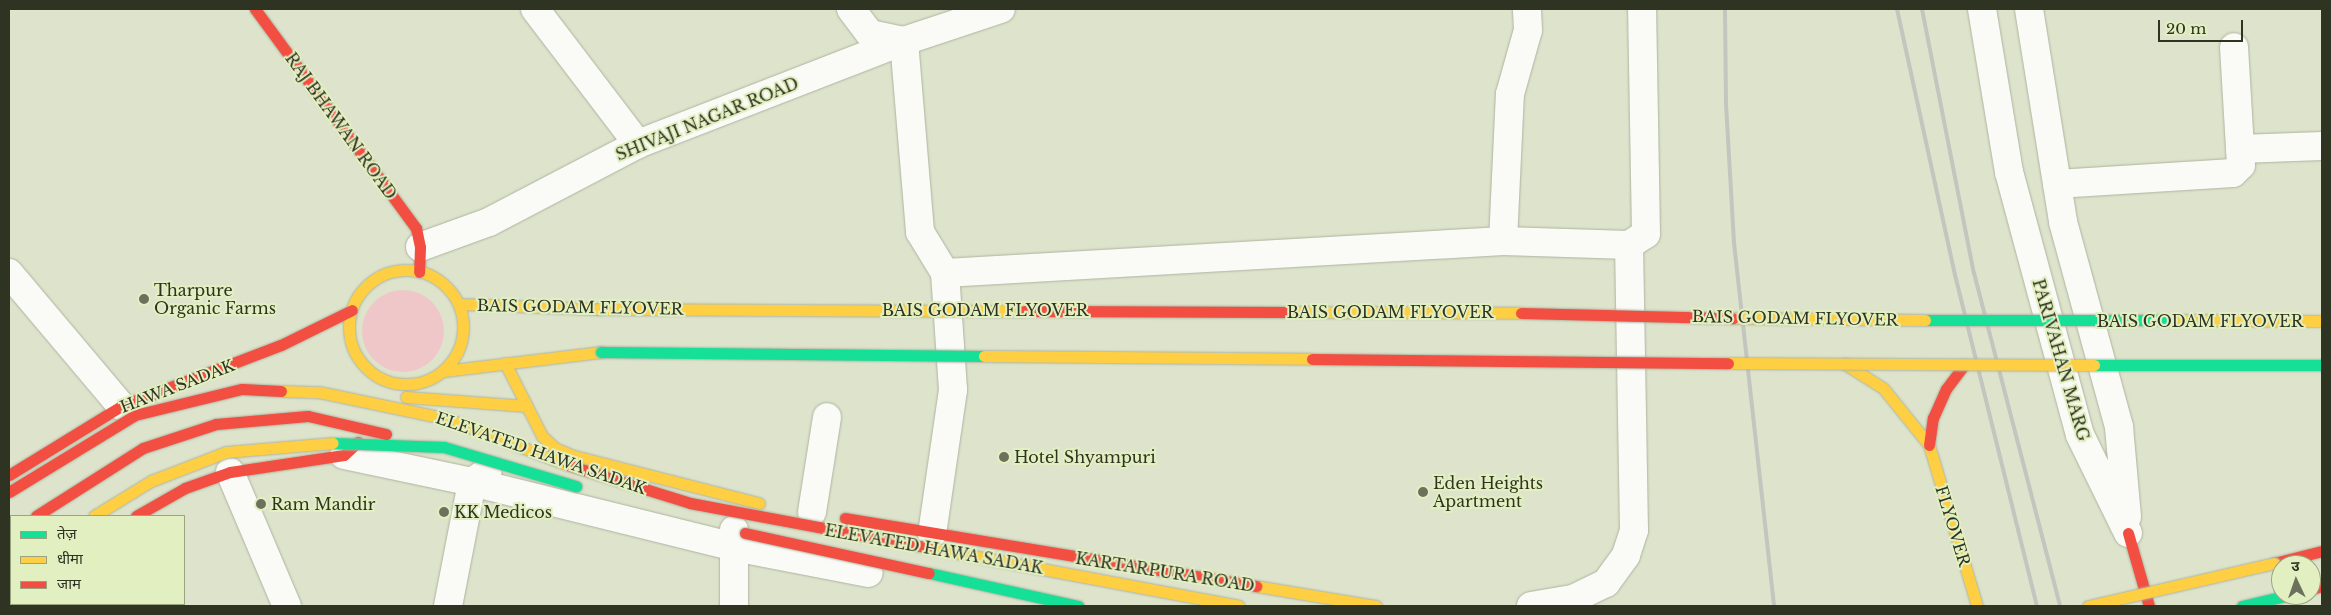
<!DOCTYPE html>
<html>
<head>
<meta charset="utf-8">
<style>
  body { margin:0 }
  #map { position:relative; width:2331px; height:615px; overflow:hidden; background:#dee4cc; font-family:"Libre Baskerville","Noto Sans Devanagari",serif }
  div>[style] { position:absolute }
  .green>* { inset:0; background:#efc7c9 }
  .round { border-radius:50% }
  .roads { filter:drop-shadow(0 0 1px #aeb3a0) drop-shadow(0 0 1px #aeb3a0) }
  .street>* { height:28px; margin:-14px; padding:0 14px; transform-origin:14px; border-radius:14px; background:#fafbf7 }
  .fast>* { height:11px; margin:-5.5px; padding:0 5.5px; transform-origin:5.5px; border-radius:5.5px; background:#16e098 }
  .slow>* { height:11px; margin:-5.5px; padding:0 5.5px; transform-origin:5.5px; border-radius:5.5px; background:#ffcf43 }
  .slow>.ring { margin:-5.5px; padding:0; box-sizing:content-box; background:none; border:11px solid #ffcf43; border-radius:50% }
  .jam>* { height:11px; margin:-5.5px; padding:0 5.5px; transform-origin:5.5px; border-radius:5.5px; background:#f24e42 }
  .rail>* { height:4px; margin:-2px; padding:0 2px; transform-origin:2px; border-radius:2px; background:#c3c5be }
  .bridges { filter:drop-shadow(0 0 1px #aeb3a0) drop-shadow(0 0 1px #aeb3a0) }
  .fast-bridge>* { height:11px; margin:-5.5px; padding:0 5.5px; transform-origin:5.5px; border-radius:5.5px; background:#16e098 }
  .slow-bridge>* { height:11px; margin:-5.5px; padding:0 5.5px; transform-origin:5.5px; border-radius:5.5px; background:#ffcf43 }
  .jam-bridge>* { height:11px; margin:-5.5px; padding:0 5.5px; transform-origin:5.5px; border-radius:5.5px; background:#f24e42 }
  .dots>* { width:14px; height:14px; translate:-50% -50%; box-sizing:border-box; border:2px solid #e2efc1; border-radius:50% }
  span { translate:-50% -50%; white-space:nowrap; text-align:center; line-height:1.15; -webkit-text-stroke:4px #e2efc1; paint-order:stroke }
  .street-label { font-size:16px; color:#2f3321 }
  .poi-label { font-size:16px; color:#2f3321 }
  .left { translate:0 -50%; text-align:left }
  .frame { position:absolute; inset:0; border:10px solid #2f3321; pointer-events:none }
  .legend { position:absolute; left:10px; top:515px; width:175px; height:90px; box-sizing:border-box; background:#e2efc1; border:1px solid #9aa481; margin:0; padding:6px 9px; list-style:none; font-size:15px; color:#2f3321 }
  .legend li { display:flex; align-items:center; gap:10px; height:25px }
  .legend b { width:25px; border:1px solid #9aa481 }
  .north { position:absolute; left:2271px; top:555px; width:50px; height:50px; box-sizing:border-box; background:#e2efc1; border:1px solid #9aa481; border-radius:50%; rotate:357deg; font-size:14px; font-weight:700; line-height:20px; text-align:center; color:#2f3321 }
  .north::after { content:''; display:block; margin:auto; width:18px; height:22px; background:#6c715d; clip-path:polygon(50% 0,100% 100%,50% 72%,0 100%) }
  .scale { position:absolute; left:2158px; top:20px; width:85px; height:22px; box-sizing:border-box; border:2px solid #2f3321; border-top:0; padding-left:6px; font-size:15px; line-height:18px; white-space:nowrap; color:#2f3321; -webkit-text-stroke:4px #e2efc1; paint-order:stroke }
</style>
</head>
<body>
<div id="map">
  <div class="green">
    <i class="round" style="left:362px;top:290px;width:82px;height:82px"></i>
  </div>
  <div class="roads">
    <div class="street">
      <i style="left:535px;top:9px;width:170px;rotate:52.7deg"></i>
      <i style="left:851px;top:9px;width:31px;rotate:53deg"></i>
      <i style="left:870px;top:34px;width:35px;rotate:12deg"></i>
      <i style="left:904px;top:41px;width:192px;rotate:85.2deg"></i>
      <i style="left:920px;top:232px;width:48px;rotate:58.6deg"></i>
      <i style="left:945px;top:273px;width:559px;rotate:-3.28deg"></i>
      <i style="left:1503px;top:241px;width:126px;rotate:1.8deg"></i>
      <i style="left:1629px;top:245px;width:20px;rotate:-33deg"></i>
      <i style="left:1646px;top:234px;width:225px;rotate:-91deg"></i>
      <i style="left:1982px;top:9px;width:165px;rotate:80.6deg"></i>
      <i style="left:2009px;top:172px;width:272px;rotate:74.9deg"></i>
      <i style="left:2080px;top:435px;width:109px;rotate:63.9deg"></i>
      <i style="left:2029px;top:9px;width:216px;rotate:80.9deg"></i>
      <i style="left:2063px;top:222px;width:213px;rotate:74.7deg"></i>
      <i style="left:2119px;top:427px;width:90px;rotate:84.9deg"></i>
      <i style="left:2240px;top:149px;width:82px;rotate:-2.1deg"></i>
      <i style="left:2057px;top:184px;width:176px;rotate:-3.6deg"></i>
      <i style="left:2233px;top:173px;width:11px;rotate:-45deg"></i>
      <i style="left:2241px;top:165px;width:118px;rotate:-93.4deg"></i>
      <i style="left:1503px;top:241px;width:147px;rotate:-87.3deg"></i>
      <i style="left:1510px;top:94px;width:66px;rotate:-74.3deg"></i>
      <i style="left:1528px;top:30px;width:21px;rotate:-93deg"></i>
      <i style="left:420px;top:247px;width:73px;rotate:-19.9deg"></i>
      <i style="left:489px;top:222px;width:168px;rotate:-27.6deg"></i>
      <i style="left:638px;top:144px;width:285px;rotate:-21.2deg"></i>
      <i style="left:904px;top:41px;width:102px;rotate:-18.3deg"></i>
      <i style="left:9px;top:273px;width:174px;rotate:49.9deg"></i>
      <i style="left:344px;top:455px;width:131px;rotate:11.9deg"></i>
      <i style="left:472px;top:482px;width:270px;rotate:13.9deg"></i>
      <i style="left:734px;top:547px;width:137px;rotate:10.9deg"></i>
      <i style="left:230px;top:472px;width:146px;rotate:67deg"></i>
      <i style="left:812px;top:512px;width:96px;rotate:-81deg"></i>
      <i style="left:734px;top:530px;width:76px;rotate:90deg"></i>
      <i style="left:932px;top:534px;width:146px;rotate:-81.7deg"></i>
      <i style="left:953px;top:390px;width:117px;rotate:-93.9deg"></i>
      <i style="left:62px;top:604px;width:2px;rotate:63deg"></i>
      <i style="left:448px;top:606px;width:126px;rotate:-79deg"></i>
      <i style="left:472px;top:482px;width:19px;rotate:-35deg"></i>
      <i style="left:1531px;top:606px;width:43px;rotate:-9.5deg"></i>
      <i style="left:1573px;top:599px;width:37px;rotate:-26deg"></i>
      <i style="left:1606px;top:583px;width:34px;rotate:-54deg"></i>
      <i style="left:1626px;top:555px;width:26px;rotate:-72deg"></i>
      <i style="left:1634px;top:530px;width:285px;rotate:-91deg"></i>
    </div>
    <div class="fast">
      <i style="left:9px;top:536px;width:3px;rotate:-45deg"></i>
      <i style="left:9px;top:606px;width:3px;rotate:-45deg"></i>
      <i style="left:2242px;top:606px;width:48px;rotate:-13.2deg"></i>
    </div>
    <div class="slow">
      <i class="ring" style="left:349px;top:270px;width:103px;height:103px"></i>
      <i style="left:459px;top:304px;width:139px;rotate:2.1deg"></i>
      <i style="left:505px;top:363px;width:82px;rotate:63.1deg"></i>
      <i style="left:542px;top:436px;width:18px;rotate:43deg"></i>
      <i style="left:555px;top:448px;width:21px;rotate:23deg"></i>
      <i style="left:574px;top:456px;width:191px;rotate:14.3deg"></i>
      <i style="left:1845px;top:364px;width:45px;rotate:32.3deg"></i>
      <i style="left:1883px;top:388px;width:73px;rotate:51.1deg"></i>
      <i style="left:1929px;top:445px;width:168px;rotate:73.4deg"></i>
      <i style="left:444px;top:371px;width:158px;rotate:-6.9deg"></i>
      <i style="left:406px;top:397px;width:121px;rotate:4.3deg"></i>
      <i style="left:1256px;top:586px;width:122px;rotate:9.5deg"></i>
    </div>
    <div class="jam">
      <i style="left:255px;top:9px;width:272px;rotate:53.7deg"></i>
      <i style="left:416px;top:228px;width:19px;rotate:78deg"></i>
      <i style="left:420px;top:247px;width:25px;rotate:92deg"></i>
      <i style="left:1929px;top:445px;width:27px;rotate:-82deg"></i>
      <i style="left:1933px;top:418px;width:32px;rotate:-66deg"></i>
      <i style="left:1946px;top:389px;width:30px;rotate:-53deg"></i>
      <i style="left:9px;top:475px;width:132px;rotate:-31.6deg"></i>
      <i style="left:121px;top:406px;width:171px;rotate:-20.9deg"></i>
      <i style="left:281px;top:345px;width:79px;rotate:-26.2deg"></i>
      <i style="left:136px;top:516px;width:56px;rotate:-29.7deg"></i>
      <i style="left:185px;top:488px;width:48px;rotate:-19.6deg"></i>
      <i style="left:230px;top:472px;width:115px;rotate:-8.5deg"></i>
      <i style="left:344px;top:455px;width:19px;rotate:-43deg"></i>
      <i style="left:845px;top:518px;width:417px;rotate:9.4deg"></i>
      <i style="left:2128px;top:533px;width:76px;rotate:74deg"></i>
      <i style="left:2274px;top:563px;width:49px;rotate:-14deg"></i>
      <i style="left:9px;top:579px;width:3px;rotate:-45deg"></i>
      <i style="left:2311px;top:589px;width:11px;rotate:-15deg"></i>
    </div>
  </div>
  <div class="rail">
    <i style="left:1725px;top:9px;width:95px;rotate:89.4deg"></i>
    <i style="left:1726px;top:104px;width:139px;rotate:86.7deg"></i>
    <i style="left:1734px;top:243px;width:365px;rotate:83.7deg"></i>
    <i style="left:1897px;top:9px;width:272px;rotate:77.7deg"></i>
    <i style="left:1955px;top:275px;width:341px;rotate:76.1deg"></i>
    <i style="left:1922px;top:9px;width:269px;rotate:78.9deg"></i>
    <i style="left:1974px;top:273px;width:344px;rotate:75.5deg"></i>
  </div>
  <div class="bridges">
    <div class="fast-bridge">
      <i style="left:1925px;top:320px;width:257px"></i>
      <i style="left:601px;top:352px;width:383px;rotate:0.6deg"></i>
      <i style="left:2094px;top:365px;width:228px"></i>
      <i style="left:333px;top:443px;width:111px;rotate:2.1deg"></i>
      <i style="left:444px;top:447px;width:138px;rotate:16.5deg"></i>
      <i style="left:929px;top:573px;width:153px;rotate:12.5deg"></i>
    </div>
    <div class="slow-bridge">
      <i style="left:598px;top:309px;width:426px;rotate:0.3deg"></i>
      <i style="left:1286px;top:312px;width:235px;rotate:0.2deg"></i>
      <i style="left:1733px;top:318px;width:192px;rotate:0.6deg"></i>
      <i style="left:2182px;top:320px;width:140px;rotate:0.4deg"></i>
      <i style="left:984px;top:356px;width:328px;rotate:0.5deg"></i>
      <i style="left:1728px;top:363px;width:366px;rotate:0.3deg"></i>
      <i style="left:281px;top:391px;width:38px;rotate:2deg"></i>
      <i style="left:319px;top:392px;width:132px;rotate:11.8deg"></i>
      <i style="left:448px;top:419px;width:129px;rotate:21deg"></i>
      <i style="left:94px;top:516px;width:67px;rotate:-31.6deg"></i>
      <i style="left:151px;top:481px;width:80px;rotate:-21.1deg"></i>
      <i style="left:226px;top:452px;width:107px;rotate:-4.8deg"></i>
      <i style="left:930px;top:548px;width:314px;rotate:10.6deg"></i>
      <i style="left:2088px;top:606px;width:191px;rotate:-13deg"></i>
    </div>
    <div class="jam-bridge">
      <i style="left:1024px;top:311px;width:262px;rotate:0.2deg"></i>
      <i style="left:1521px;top:313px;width:212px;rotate:1.4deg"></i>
      <i style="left:1312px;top:359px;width:416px;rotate:0.6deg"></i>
      <i style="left:568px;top:465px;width:128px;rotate:17.3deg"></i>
      <i style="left:690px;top:503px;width:244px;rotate:10.6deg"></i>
      <i style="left:9px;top:492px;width:148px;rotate:-31.4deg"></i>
      <i style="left:135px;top:415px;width:110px;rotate:-13.7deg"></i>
      <i style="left:242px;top:389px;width:39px;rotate:3deg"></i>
      <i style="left:36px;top:516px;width:127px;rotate:-32.4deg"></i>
      <i style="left:143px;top:448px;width:77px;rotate:-18.2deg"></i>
      <i style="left:216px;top:424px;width:92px;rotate:-5deg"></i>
      <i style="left:308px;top:416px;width:80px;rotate:13deg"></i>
      <i style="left:745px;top:533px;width:188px;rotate:12.3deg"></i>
    </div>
  </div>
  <div class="dots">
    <i style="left:144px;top:299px;background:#6c715d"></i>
    <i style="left:1004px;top:457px;background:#6c715d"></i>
    <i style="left:1423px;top:492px;background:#6c715d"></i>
    <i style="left:261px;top:504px;background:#6c715d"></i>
    <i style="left:444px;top:512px;background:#6c715d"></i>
  </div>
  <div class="street-label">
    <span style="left:707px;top:119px;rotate:-22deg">SHIVAJI NAGAR ROAD</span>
    <span style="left:341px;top:126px;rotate:54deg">RAJ BHAWAN ROAD</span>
    <span style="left:580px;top:307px;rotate:1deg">BAIS GODAM FLYOVER</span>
    <span style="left:985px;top:310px">BAIS GODAM FLYOVER</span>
    <span style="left:1390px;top:312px">BAIS GODAM FLYOVER</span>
    <span style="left:1795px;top:318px;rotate:1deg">BAIS GODAM FLYOVER</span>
    <span style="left:2200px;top:321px">BAIS GODAM FLYOVER</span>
    <span style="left:2061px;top:360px;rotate:74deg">PARIVAHAN MARG</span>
    <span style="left:177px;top:386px;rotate:-21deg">HAWA SADAK</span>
    <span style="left:541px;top:453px;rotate:19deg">ELEVATED HAWA SADAK</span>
    <span style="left:1953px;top:526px;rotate:73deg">FLYOVER</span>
    <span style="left:934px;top:549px;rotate:10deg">ELEVATED HAWA SADAK</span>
    <span style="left:1165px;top:572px;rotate:9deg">KARTARPURA ROAD</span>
  </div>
  <div class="poi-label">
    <span class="left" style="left:154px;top:299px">Tharpure<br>Organic Farms</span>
    <span class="left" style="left:1014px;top:457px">Hotel Shyampuri</span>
    <span class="left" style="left:1433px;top:492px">Eden Heights<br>Apartment</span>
    <span class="left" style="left:271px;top:504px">Ram Mandir</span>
    <span class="left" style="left:454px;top:512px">KK Medicos</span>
  </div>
  <div class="frame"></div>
  <ul class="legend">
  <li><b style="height:6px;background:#16e098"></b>तेज़</li>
  <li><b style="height:6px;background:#ffcf43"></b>धीमा</li>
  <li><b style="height:6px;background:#f24e42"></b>जाम</li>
  </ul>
  <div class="north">उ</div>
  <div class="scale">20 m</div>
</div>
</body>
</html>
